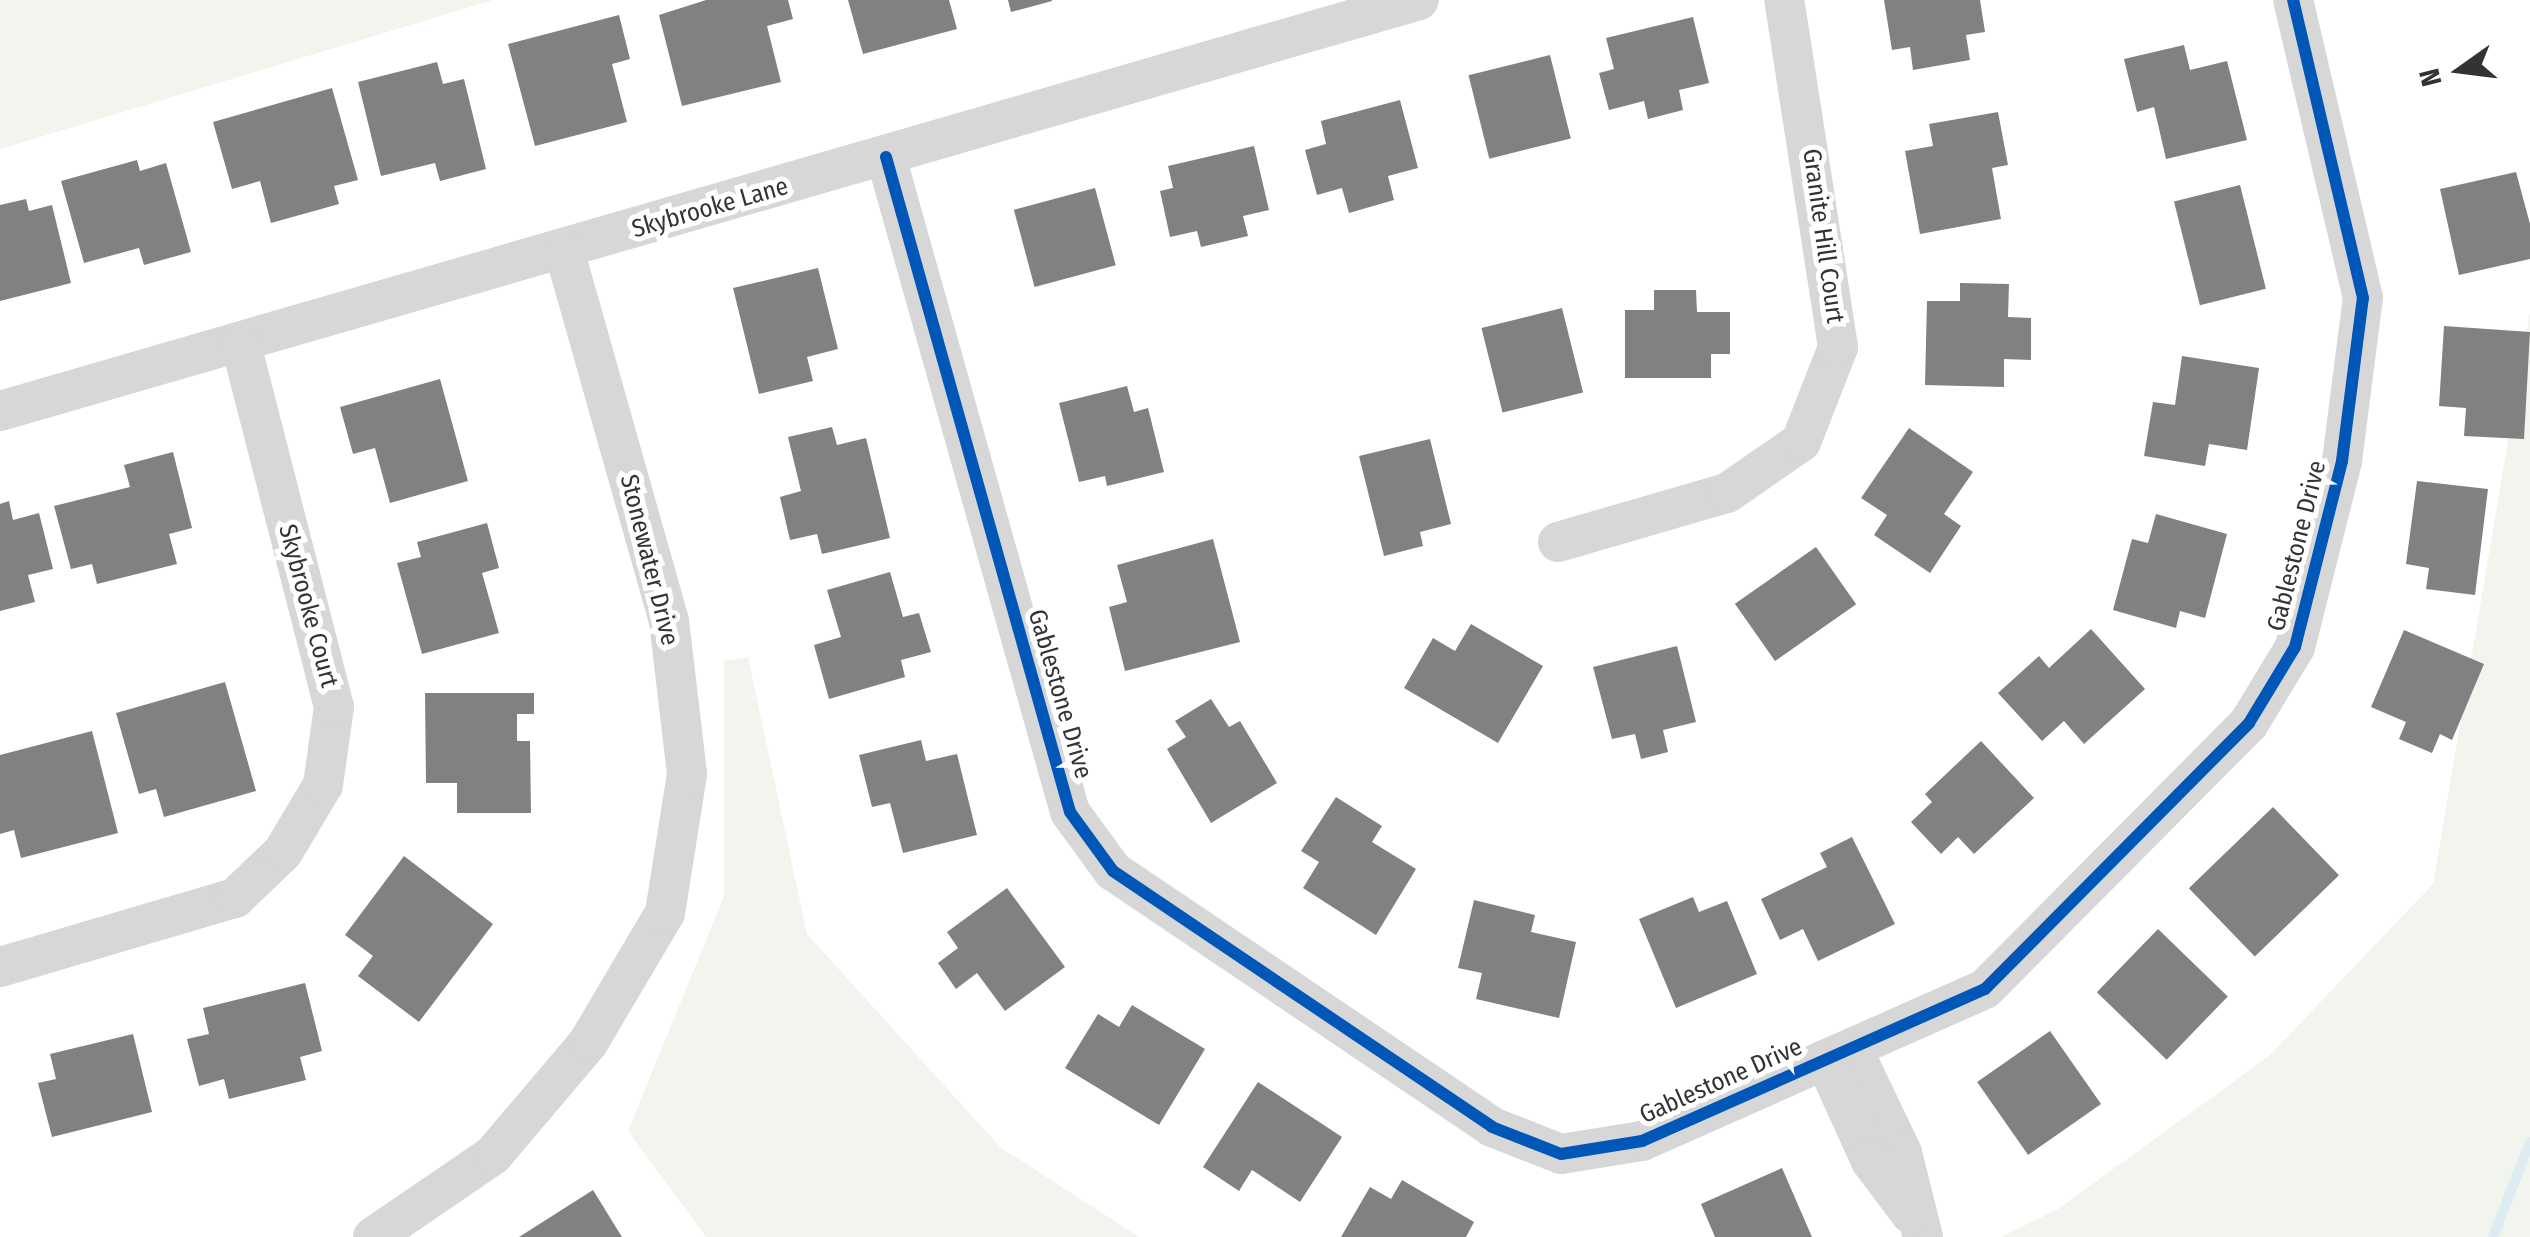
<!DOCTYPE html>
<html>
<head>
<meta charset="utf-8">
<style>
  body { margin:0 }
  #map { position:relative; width:2530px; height:1237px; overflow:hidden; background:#fff; font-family:"Fira Sans Condensed",sans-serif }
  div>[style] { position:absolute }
  .green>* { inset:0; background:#f1f5ed }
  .stream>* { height:10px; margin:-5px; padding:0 5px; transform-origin:5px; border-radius:5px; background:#ddebf3 }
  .building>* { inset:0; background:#818181; transform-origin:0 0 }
  .street>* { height:40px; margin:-20px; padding:0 20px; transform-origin:20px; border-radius:20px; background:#d7d7d7 }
  .cycleway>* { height:12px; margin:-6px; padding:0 6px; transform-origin:6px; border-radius:6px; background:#0057b8 }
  span { translate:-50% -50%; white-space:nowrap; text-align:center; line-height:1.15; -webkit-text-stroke:10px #fff; paint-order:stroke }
  .street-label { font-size:25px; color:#333 }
  .north { position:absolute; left:2410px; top:20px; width:100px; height:100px; -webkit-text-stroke:8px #fff; paint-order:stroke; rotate:256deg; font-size:28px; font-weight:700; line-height:40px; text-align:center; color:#333 }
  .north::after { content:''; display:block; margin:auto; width:35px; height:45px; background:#333; clip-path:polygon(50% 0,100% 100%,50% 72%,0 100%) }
</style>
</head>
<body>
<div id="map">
  <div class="green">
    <i style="clip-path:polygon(0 0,493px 0,0 149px)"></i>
    <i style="clip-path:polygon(2530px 311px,2530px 1237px,2001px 1237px,2058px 1209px,2269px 1056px,2433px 884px)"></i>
    <i style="clip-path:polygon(748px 657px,807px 934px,1000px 1147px,1139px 1237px,706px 1237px,628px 1131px,724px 896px,724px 661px)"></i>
  </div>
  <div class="stream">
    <i style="left:2493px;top:1237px;width:102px;rotate:-68.7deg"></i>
  </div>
  <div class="building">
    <i style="clip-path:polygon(706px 0,788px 0,793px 19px,767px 26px,781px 82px,682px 106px,659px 15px)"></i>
    <i style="clip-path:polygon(848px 0,949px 0,957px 29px,863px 54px)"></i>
    <i style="clip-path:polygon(1008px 0,1052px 0,1052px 1px,1011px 12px)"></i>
    <i style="clip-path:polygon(1884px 0,1980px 0,1985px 32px,1966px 35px,1970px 60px,1913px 70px,1910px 47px,1892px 50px)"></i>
    <i style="clip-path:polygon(619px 15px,630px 59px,612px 64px,627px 122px,535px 146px,508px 44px)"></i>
    <i style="clip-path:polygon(1693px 17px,1709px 83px,1679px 90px,1683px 110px,1648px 119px,1644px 101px,1609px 110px,1599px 73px,1614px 69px,1606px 38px)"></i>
    <i style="clip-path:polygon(2184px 45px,2190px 70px,2227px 61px,2247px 140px,2166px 159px,2154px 107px,2137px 112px,2124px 59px)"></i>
    <i style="left:1550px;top:55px;width:86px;height:84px;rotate:76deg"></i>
    <i style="clip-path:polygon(437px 62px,443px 84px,464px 79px,486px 169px,440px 181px,435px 163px,381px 176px,358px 82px)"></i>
    <i style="clip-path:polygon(332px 88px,358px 180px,334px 186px,339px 204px,271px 223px,260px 181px,232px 189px,213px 122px)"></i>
    <i style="clip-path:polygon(1400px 100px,1418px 168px,1388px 176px,1394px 200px,1349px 213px,1342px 188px,1317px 195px,1305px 150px,1326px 144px,1321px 121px)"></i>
    <i style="clip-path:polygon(1998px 112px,2008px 165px,1992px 168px,2001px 219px,1920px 234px,1905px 151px,1933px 146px,1929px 124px)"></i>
    <i style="clip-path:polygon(1254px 146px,1269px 210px,1243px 216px,1248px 236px,1201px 247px,1197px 231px,1170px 237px,1160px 191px,1173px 188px,1168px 166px)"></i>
    <i style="clip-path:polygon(137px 160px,140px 171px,166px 163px,191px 252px,144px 265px,139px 248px,84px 263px,61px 181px)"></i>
    <i style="clip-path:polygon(2516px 172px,2530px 224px,2530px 259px,2459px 275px,2440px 189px)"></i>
    <i style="left:2240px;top:185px;width:107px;height:68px;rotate:76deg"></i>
    <i style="left:1095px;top:188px;width:80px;height:84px;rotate:75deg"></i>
    <i style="clip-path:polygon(26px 199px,29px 211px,52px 205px,71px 283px,0 301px,0 205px)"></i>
    <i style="clip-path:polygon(818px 268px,838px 349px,807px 357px,813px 381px,759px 394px,733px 288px)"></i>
    <i style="clip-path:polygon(1960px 283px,2009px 284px,2008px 317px,2031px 318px,2031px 360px,2004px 359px,2004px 387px,1925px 385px,1927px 301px,1960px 301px)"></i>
    <i style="clip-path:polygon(1654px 290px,1696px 290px,1697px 312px,1730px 312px,1730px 354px,1711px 354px,1711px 378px,1625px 378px,1625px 310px,1654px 310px)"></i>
    <i style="left:1562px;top:308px;width:87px;height:83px;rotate:76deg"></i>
    <i style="clip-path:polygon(2444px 326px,2530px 332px,2524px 439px,2464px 436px,2466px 408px,2439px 406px)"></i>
    <i style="clip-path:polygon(2182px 356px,2259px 368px,2247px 450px,2209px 444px,2205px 466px,2144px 456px,2153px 402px,2175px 405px)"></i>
    <i style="clip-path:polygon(440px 379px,468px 481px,390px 503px,375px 448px,353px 454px,340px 407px)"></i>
    <i style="clip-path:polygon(1127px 386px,1134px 412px,1148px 408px,1164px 472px,1107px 486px,1105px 476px,1079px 482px,1059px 403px)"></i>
    <i style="clip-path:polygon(832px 427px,837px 445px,866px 438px,890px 538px,822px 554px,817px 534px,790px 540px,780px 497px,801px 491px,788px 437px)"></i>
    <i style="clip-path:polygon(1909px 428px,1973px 472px,1944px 514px,1961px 526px,1930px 573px,1874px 535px,1887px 515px,1861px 498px)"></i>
    <i style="clip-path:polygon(1430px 439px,1451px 524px,1420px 532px,1423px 546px,1384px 556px,1359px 456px)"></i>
    <i style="clip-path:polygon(173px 452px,192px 528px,169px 534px,177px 564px,97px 584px,92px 564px,71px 569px,54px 506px,130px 487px,124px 465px)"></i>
    <i style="clip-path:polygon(2417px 481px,2488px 489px,2475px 595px,2426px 589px,2429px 568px,2406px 564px)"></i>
    <i style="clip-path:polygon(9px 501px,13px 520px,39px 513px,53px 569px,28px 575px,35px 602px,0 611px,0 504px)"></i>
    <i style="clip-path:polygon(2156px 514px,2227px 534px,2205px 618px,2180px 611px,2176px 628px,2113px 610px,2132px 539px,2148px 543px)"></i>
    <i style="clip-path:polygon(487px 523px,499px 568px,482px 573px,499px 633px,422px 654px,397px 563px,421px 557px,417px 542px)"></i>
    <i style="clip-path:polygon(1213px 539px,1240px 642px,1125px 671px,1109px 607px,1127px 602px,1117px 565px)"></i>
    <i style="left:1816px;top:547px;width:70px;height:99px;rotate:55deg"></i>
    <i style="clip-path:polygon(890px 572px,903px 617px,919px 613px,931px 652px,901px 660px,905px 677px,829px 699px,814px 645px,841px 637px,827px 590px)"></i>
    <i style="clip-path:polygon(1471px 624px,1543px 666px,1498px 743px,1404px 688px,1433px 638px,1455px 651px)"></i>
    <i style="clip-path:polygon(2091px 629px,2145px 689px,2084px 744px,2064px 721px,2042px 741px,1998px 693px,2039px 656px,2049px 668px)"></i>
    <i style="clip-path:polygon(2404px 630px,2484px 664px,2452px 740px,2440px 734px,2432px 753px,2399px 739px,2406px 722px,2371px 707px)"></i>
    <i style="clip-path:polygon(1677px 646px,1696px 722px,1663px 730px,1668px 752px,1641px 759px,1635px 734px,1612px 739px,1593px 667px)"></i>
    <i style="clip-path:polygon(225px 682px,256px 791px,164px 817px,156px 789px,139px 794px,116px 713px)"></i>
    <i style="clip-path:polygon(425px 693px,534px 693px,534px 714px,517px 714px,517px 741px,530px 741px,531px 813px,457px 813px,457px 783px,426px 783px)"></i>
    <i style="clip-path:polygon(1211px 699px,1229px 727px,1240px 721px,1277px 783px,1211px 823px,1167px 749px,1186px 737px,1175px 721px)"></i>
    <i style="clip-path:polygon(92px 731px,118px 833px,21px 858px,14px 830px,0 834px,0 755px)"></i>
    <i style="clip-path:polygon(921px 740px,926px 761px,957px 754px,977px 835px,903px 853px,890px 803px,872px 807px,859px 755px)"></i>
    <i style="clip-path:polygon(1981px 741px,2034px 798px,1974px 854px,1958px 837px,1941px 854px,1911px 822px,1932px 802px,1925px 794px)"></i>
    <i style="clip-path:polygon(1336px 797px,1382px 826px,1372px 842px,1416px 869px,1376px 935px,1303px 888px,1319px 862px,1301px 851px)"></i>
    <i style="left:2273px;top:807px;width:95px;height:117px;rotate:46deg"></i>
    <i style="clip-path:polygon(1852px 837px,1895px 924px,1818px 961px,1803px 929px,1780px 940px,1761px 899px,1827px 867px,1820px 853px)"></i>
    <i style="clip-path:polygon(404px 856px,493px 924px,419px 1022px,358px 976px,373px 956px,345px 935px)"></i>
    <i style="clip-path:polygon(1007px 888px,1065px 967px,1005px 1011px,977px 973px,956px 989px,938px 963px,958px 948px,947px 932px)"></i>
    <i style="clip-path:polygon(1693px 897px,1699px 912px,1727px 901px,1757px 974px,1676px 1008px,1639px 919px)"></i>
    <i style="clip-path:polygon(1474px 900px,1535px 915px,1531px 932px,1576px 942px,1559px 1018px,1476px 999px,1482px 973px,1458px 968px)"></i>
    <i style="left:2158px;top:929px;width:97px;height:88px;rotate:44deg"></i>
    <i style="clip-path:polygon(305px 983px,322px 1051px,300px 1057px,306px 1080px,229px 1099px,224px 1079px,199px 1086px,187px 1039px,209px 1034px,203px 1008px)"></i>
    <i style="clip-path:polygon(1132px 1005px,1205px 1049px,1159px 1125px,1065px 1068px,1098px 1014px,1119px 1027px)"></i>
    <i style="left:2050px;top:1031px;width:89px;height:89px;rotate:55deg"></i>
    <i style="clip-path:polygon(133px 1034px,152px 1112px,52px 1137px,38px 1083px,56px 1079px,50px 1054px)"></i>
    <i style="clip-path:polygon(1258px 1082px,1342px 1137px,1300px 1202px,1252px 1170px,1239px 1191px,1203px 1167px)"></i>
    <i style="clip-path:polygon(1782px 1168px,1812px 1237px,1715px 1237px,1701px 1204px)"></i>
    <i style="clip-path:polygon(1402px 1180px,1474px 1222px,1466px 1237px,1341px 1237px,1370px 1187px,1391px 1199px)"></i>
    <i style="clip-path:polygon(593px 1190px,622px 1237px,519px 1237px)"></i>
  </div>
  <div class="street">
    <i style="left:886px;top:157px;width:680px;rotate:74.31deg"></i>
    <i style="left:1070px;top:812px;width:73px;rotate:53.9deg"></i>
    <i style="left:1113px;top:871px;width:457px;rotate:34deg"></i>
    <i style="left:1492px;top:1127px;width:74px;rotate:21.4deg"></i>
    <i style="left:1561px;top:1154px;width:82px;rotate:-9.1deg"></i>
    <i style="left:1642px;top:1141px;width:375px;rotate:-23.9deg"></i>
    <i style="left:1985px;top:989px;width:375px;rotate:-45.2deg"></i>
    <i style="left:2249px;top:723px;width:89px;rotate:-58.8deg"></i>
    <i style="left:2295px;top:647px;width:192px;rotate:-75.8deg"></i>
    <i style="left:2342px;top:461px;width:164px;rotate:-82.7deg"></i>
    <i style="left:2363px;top:298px;width:306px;rotate:-103.2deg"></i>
    <i style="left:0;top:411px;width:1477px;rotate:-16.15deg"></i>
    <i style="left:1558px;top:542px;width:176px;rotate:-16.2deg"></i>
    <i style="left:1727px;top:493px;width:90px;rotate:-34.6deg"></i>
    <i style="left:1801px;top:442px;width:102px;rotate:-68.7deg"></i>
    <i style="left:1838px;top:347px;width:351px;rotate:-98.8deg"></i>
    <i style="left:0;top:967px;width:245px;rotate:-16.4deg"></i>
    <i style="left:235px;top:898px;width:66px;rotate:-43.8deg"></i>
    <i style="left:283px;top:852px;width:78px;rotate:-59.2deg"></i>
    <i style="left:323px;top:785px;width:79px;rotate:-82deg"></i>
    <i style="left:334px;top:707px;width:377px;rotate:-104.4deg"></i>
    <i style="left:1852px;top:1048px;width:116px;rotate:64.5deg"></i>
    <i style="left:1902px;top:1153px;width:87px;rotate:76deg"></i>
    <i style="left:1825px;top:1060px;width:111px;rotate:65.5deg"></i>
    <i style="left:1871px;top:1161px;width:66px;rotate:53deg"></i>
    <i style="left:373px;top:1237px;width:145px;rotate:-34.3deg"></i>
    <i style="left:493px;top:1155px;width:147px;rotate:-49.7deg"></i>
    <i style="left:588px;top:1043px;width:151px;rotate:-59.4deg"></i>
    <i style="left:665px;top:913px;width:141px;rotate:-81deg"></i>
    <i style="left:687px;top:774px;width:154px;rotate:-96.7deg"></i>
    <i style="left:669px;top:621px;width:386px;rotate:-105.8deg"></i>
  </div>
  <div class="cycleway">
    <i style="left:886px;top:157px;width:680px;rotate:74.31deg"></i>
    <i style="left:1070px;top:812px;width:73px;rotate:53.9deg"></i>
    <i style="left:1113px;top:871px;width:457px;rotate:34deg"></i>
    <i style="left:1492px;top:1127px;width:74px;rotate:21.4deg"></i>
    <i style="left:1561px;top:1154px;width:82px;rotate:-9.1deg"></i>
    <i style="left:1642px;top:1141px;width:375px;rotate:-23.9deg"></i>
    <i style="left:1985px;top:989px;width:375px;rotate:-45.2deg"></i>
    <i style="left:2249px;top:723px;width:89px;rotate:-58.8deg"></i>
    <i style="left:2295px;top:647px;width:192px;rotate:-75.8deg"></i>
    <i style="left:2342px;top:461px;width:164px;rotate:-82.7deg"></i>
    <i style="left:2363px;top:298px;width:306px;rotate:-103.2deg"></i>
  </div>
  <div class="street-label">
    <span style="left:710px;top:208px;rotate:-16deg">Skybrooke Lane</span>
    <span style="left:1823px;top:236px;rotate:82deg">Granite Hill Court</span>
    <span style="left:2297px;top:546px;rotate:-76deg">Gablestone Drive</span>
    <span style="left:649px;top:560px;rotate:76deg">Stonewater Drive</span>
    <span style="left:308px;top:606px;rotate:75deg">Skybrooke Court</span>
    <span style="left:1060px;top:694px;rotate:74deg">Gablestone Drive</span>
    <span style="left:1721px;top:1081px;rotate:-24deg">Gablestone Drive</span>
  </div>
  <div class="north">N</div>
</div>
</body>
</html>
